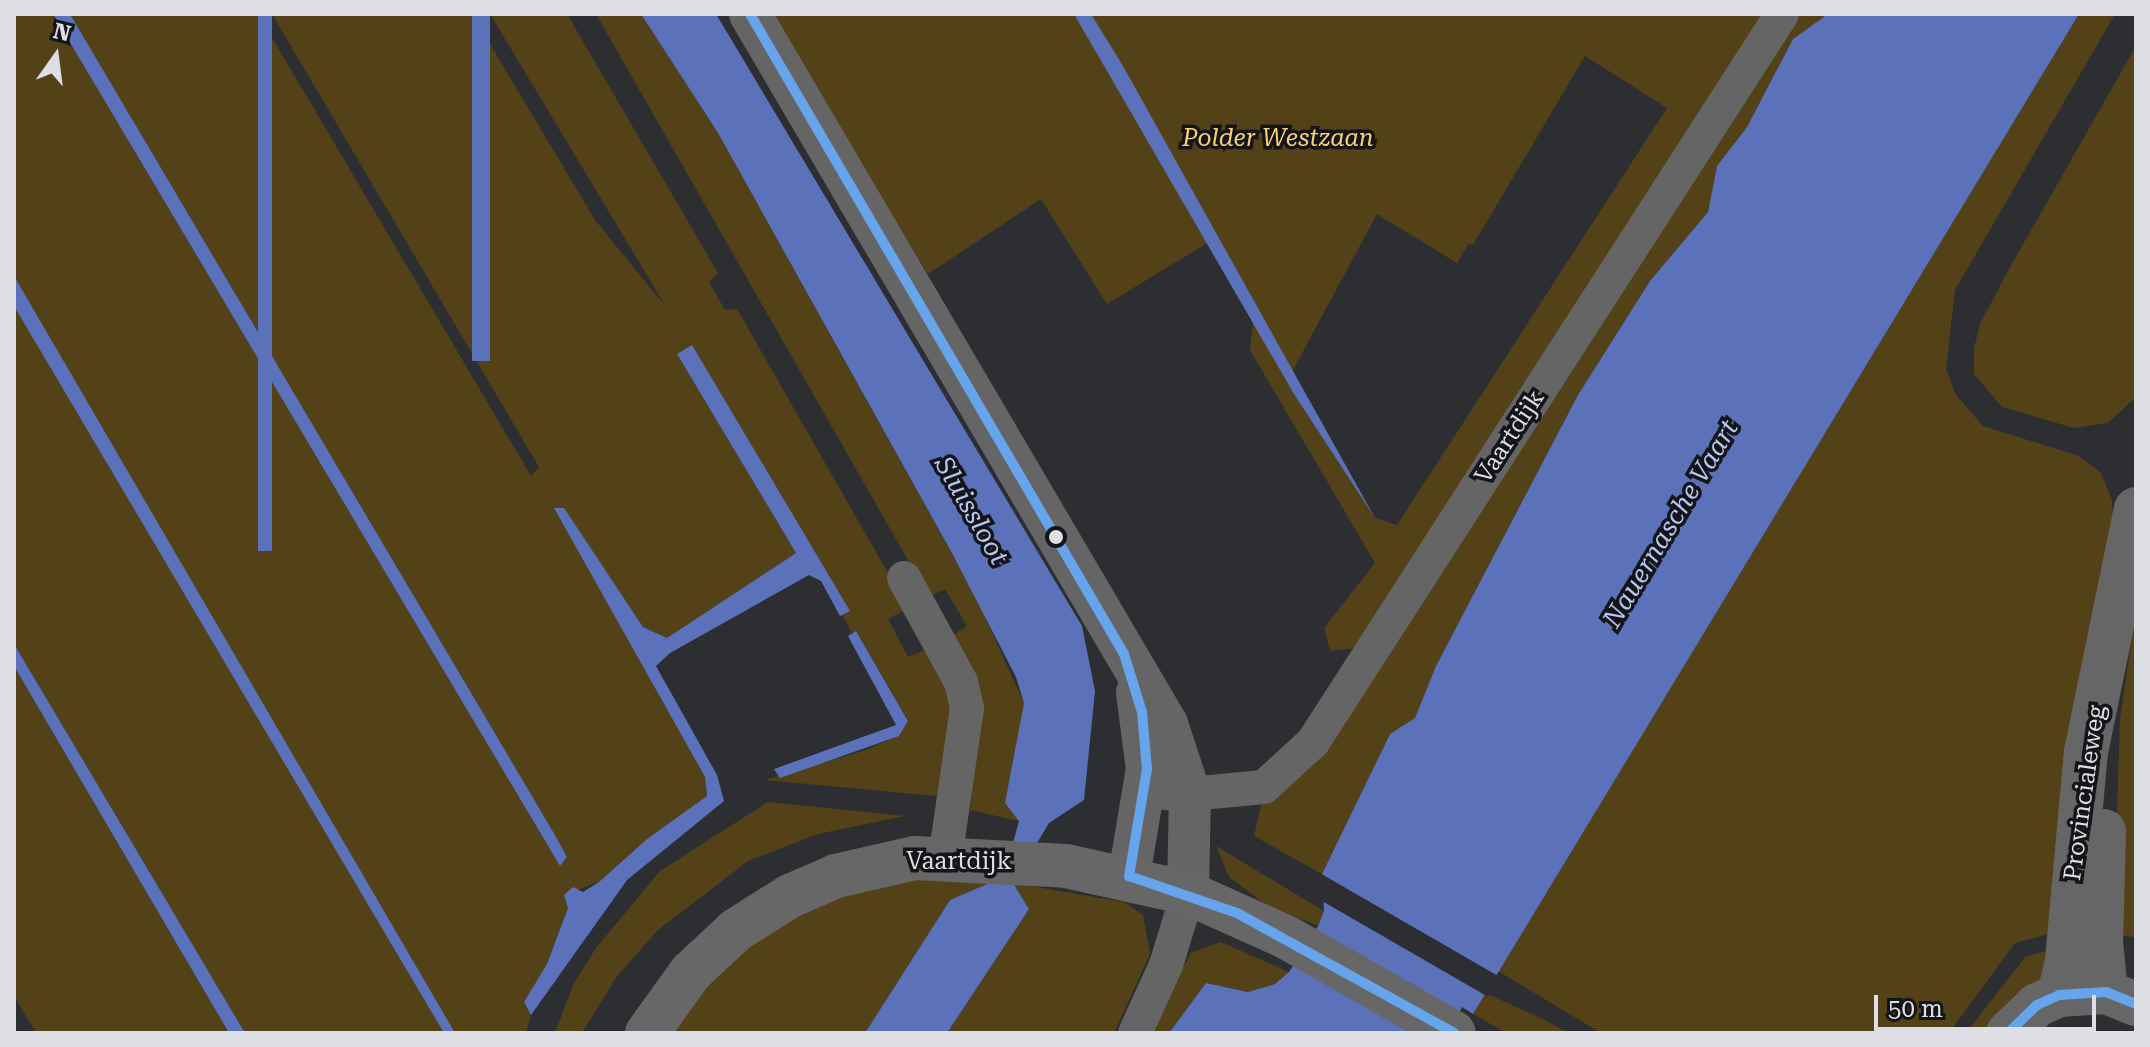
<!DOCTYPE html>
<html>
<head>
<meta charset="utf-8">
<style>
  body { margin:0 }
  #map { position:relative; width:2150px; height:1047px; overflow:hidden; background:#2d2e32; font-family:"Roboto Serif",serif }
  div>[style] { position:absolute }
  .green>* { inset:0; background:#534218 }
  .water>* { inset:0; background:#5b72ba; transform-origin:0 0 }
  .pier>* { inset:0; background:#2d2e32; transform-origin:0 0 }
  .minor>* { height:34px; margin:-17px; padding:0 17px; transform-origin:17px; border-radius:17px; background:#666566 }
  .tertiary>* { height:42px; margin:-21px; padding:0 21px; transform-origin:21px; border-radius:21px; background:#666566 }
  .primary>* { height:44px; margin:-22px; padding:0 22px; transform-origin:22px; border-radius:22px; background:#676768 }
  .trunk>* { height:44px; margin:-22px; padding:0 22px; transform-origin:22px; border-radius:22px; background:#666 }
  .bus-1>* { height:10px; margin:-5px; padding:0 5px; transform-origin:5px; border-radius:5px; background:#66a4eb }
  .dots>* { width:22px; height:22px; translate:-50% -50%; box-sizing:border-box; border:4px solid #141519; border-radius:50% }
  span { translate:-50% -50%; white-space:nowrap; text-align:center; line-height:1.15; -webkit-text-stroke:7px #141519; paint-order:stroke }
  .park-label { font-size:24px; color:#fcd172; font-style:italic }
  .street-label { font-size:24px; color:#dddfe4 }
  .water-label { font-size:26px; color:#b7c7f1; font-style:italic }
  .frame { position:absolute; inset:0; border:16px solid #dddfe4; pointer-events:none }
  .north { position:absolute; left:16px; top:16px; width:80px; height:80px; -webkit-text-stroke:6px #141519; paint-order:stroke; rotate:14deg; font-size:22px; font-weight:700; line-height:32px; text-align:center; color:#dddfe4 }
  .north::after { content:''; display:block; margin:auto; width:28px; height:36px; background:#dddfe4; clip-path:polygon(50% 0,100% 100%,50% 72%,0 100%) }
  .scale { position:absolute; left:1874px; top:995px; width:222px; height:36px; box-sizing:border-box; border:4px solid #dddfe4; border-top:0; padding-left:10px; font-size:24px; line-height:28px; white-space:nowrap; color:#dddfe4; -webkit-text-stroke:6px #141519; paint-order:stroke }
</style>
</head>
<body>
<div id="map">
  <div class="green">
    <i style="clip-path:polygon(14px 14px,53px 14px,560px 866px,567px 857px,555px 835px,70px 14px,258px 14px,531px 476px,539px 467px,272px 14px,472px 14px,595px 220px,666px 307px,490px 14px,567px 14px,718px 273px,709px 282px,725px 310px,737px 309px,908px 608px,888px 619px,908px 657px,932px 647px,953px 716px,943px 789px,935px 796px,765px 780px,863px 751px,899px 736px,908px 720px,857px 632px,852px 633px,842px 615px,849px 611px,692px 346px,677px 354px,796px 553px,667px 638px,643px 627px,564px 509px,555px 509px,705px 777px,707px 796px,647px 839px,599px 882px,564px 895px,568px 908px,547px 964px,524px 1002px,531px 1015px,526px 1033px,245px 1033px,14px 644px)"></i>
    <i style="clip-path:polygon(596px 14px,641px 14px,718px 133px,977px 599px,1024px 703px,1019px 821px,970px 810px,979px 723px,952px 636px,967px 626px,945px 589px,929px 597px)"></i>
    <i style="clip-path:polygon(evenodd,767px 14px,1768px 14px,1354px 648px,1330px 651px,1324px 628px,1375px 563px,1250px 350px,1253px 320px,1209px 242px,1107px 304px,1041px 199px,928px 274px,767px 14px,1585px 56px,1667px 108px,1397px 525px,1375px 518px,1287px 381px,1377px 214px,1457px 263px,1469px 243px,1473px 245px,1585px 56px)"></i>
    <i style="clip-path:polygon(1793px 14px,1828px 14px,1793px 39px,1747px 127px,1717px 166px,1708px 212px,1650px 281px,1578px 395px,1436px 666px,1415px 719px,1390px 734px,1322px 874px,1254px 836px,1261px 805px,1271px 802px,1300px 776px)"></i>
    <i style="clip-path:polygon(2079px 14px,2115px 14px,1955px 290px,1946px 369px,1956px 395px,1983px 426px,2079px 456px,2101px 473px,2112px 500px,2114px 529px,2060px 931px,2015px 943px,1949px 1033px,1601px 1033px,1498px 971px)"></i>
    <i style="clip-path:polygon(2136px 46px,2136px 397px,2108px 423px,2074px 428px,2002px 407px,1974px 374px,1974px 348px,1980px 324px,2010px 267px)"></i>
    <i style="clip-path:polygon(2136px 610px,2136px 937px,2113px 935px,2120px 719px)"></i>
    <i style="clip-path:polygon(14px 666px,229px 1033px,36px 1033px,14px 996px)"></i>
    <i style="clip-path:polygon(768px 802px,905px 816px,818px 834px,748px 861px,658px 930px,617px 976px,582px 1033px,555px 1033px,573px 985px,596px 948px,660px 871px)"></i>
    <i style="clip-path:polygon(1216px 846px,1324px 911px,1318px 926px,1265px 904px,1229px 877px)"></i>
    <i style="clip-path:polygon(930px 877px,994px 881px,950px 900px,865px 1033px,665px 1033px,752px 937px,832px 896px)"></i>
    <i style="clip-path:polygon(1013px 883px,1124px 902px,1143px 915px,1150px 954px,1114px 1033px,947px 1033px,1029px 909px)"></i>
    <i style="clip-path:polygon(1221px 942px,1289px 972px,1275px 984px,1248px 992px,1206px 983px,1169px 1033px,1145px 1033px,1191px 953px)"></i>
    <i style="clip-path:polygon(2056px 949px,2052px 966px,1995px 1033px,1966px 1033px,2026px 956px)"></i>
    <i style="clip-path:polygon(1485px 993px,1543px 1019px,1568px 1033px,1506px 1033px,1473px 1014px)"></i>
  </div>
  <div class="water">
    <i style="clip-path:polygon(53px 14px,70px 14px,555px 835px,567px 857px,560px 866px)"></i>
    <i style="left:258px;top:14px;width:14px;height:537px"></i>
    <i style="left:472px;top:14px;width:18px;height:347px"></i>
    <i style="clip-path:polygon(641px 14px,716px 14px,1082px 626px,1095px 691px,1084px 800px,1049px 823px,1013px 883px,1029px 909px,947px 1033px,865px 1033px,950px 900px,994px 881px,1013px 843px,1019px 821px,1005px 803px,1024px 703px,1016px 677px,953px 555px,718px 133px)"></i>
    <i style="clip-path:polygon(1074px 14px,1091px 14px,1123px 66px,1375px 518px,1294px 394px)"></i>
    <i style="clip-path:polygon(1828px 14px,2079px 14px,1473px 1014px,1462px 1007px,1448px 1033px,1169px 1033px,1206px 983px,1248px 992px,1275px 984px,1289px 972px,1318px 926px,1324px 911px,1322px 874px,1390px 734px,1415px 718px,1436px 666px,1578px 395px,1650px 281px,1708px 212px,1717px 166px,1747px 127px,1793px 39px)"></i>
    <i style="clip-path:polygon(14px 276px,173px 549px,455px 1033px,444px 1033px,14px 306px)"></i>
    <i style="clip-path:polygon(692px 345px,850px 611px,840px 616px,821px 581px,809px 575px,670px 653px,656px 666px,717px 775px,724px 801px,627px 880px,531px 1015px,524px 1002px,547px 964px,568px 908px,564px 895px,573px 887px,583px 892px,599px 882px,647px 839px,707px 796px,705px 777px,554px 508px,564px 508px,643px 627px,667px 638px,796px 553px,677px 354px)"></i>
    <i style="clip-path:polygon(856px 631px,908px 721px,899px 736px,780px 778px,774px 769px,896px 725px,848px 636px)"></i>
    <i style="clip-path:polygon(14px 644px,245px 1033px,229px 1033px,14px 666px)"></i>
  </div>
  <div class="pier">
    <i style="left:1318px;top:872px;width:209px;height:23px;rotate:30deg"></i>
  </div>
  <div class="minor">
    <i style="left:904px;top:578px;width:119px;rotate:61.3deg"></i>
    <i style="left:961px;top:682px;width:27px;rotate:77deg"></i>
    <i style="left:967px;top:708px;width:153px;rotate:98.3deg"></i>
    <i style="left:1145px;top:792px;width:45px;rotate:2.5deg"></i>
    <i style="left:1190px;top:794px;width:74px;rotate:-5.4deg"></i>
    <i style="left:1264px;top:787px;width:67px;rotate:-42.6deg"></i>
    <i style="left:1313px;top:742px;width:866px;rotate:-57.21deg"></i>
    <i style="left:1135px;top:1033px;width:75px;rotate:-65.5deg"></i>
    <i style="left:1166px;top:965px;width:75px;rotate:-73deg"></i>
  </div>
  <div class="tertiary">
    <i style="left:750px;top:14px;width:823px;rotate:59.57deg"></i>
    <i style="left:1167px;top:724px;width:74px;rotate:71.8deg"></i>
    <i style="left:1190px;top:794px;width:99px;rotate:91.2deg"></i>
    <i style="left:1129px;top:876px;width:109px;rotate:-80.5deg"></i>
    <i style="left:1147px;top:769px;width:77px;rotate:-97.5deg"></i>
  </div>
  <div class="primary">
    <i style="left:647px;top:1033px;width:75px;rotate:-54.2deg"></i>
    <i style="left:691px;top:972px;width:62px;rotate:-43deg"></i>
    <i style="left:736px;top:930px;width:64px;rotate:-32.2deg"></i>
    <i style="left:790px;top:896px;width:50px;rotate:-23.5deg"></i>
    <i style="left:836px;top:876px;width:81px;rotate:-12.8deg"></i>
    <i style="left:915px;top:858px;width:151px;rotate:3deg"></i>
    <i style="left:1066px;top:866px;width:125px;rotate:12.5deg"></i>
    <i style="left:1188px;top:893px;width:107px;rotate:24.2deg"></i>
    <i style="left:1286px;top:937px;width:193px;rotate:29.7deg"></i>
  </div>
  <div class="trunk">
    <i style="left:2104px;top:831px;width:111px;rotate:91.5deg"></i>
    <i style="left:2101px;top:942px;width:50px;rotate:84.3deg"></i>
    <i style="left:2059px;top:995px;width:36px;rotate:-77deg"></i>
    <i style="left:2067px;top:960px;width:209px;rotate:-84.8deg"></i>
    <i style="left:2086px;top:752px;width:248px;rotate:-78.4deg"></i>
    <i style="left:2008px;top:1033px;width:40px;rotate:-44deg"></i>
    <i style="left:2037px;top:1005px;width:24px;rotate:-24deg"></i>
    <i style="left:2059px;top:995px;width:47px;rotate:-3.7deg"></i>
    <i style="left:2106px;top:992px;width:32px;rotate:22deg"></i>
  </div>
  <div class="bus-1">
    <i style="left:750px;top:14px;width:741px;rotate:59.7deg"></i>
    <i style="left:1124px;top:654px;width:61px;rotate:72.8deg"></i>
    <i style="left:1142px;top:712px;width:57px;rotate:85deg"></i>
    <i style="left:1147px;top:769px;width:109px;rotate:99.5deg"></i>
    <i style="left:1129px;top:876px;width:114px;rotate:18.9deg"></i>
    <i style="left:1237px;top:913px;width:248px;rotate:28.9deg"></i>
    <i style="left:2008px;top:1033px;width:40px;rotate:-44deg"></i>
    <i style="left:2037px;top:1005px;width:24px;rotate:-24deg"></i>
    <i style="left:2059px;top:995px;width:47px;rotate:-3.7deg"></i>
    <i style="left:2106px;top:992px;width:32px;rotate:22deg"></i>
  </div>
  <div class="dots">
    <i style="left:1056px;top:537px;background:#dddfe4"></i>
  </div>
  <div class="park-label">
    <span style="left:1278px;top:139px">Polder Westzaan</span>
  </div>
  <div class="street-label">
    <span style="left:1510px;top:437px;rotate:-57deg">Vaartdijk</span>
    <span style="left:2085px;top:793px;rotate:-82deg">Provincialeweg</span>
    <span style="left:959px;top:862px">Vaartdijk</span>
  </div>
  <div class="water-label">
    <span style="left:971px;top:511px;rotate:60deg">Sluissloot</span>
    <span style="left:1671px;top:524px;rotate:-59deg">Nauernasche Vaart</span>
  </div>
  <div class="frame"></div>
  <div class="north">N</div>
  <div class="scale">50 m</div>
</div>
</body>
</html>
